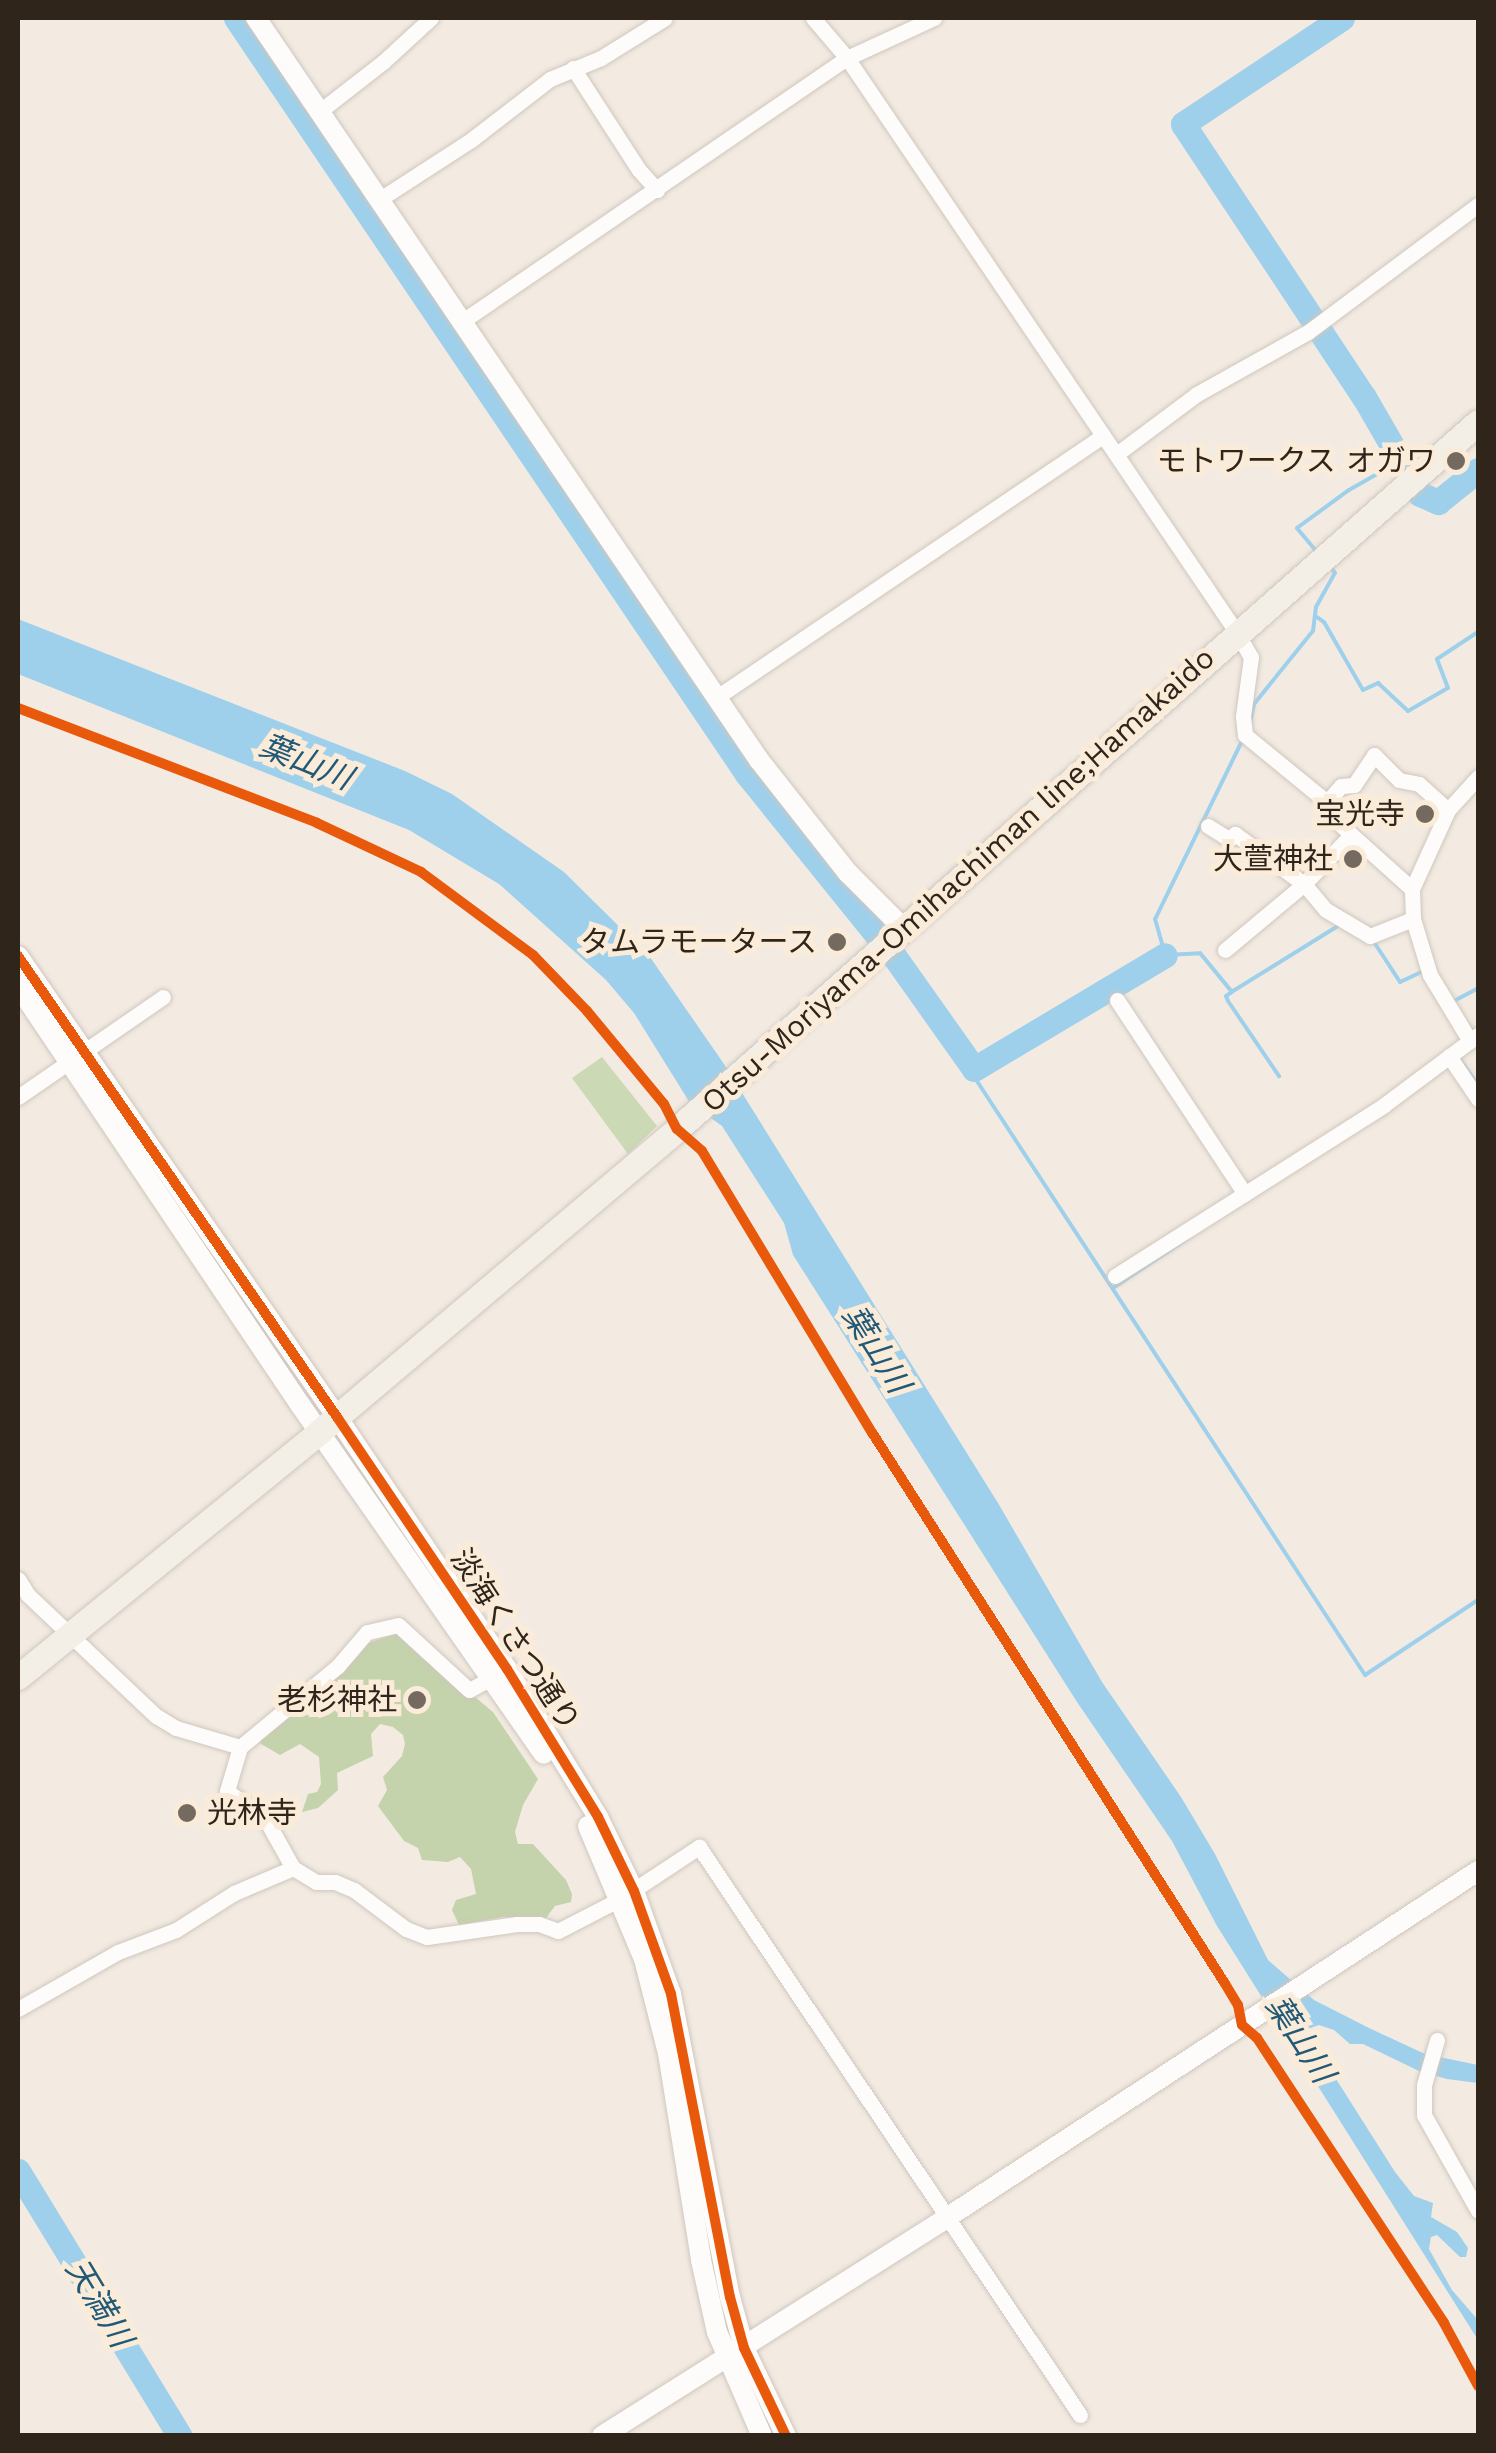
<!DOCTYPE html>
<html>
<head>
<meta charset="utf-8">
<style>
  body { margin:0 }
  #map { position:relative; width:1496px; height:2453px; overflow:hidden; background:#f3ebe2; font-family:"Work Sans","Noto Sans JP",sans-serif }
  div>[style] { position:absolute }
  .green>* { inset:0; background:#cbd9b4 }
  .forest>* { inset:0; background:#c4d3ac }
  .water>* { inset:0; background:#9fd0eb }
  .stream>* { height:4px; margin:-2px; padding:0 2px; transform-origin:2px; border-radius:2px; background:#9fd0eb }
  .river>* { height:25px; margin:-12.5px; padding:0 12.5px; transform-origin:12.5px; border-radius:12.5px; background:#9fd0eb }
  .roads { filter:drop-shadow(0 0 2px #cfc7be) drop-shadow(0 0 2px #cfc7be) }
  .minor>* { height:15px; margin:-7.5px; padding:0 7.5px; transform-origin:7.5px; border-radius:7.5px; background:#fdfcfb }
  .tertiary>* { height:20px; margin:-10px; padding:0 10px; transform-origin:10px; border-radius:10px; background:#fdfcfb }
  .primary>* { height:25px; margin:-12.5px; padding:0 12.5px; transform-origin:12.5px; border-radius:12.5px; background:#f3eee6 }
  .cycleway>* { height:10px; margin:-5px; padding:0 5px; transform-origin:5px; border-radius:5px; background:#e8590c }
  .dots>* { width:28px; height:28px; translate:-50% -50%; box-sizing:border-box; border:5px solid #fbecda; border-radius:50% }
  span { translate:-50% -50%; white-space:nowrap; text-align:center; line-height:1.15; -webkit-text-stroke:10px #fbecda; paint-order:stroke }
  .poi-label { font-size:30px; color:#2f251a }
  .right { translate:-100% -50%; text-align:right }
  .left { translate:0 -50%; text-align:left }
  .street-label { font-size:30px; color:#2f251a }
  .water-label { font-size:32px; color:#215976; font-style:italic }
  .frame { position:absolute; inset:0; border:20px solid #2f251a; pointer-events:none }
</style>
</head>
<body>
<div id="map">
  <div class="green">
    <i style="clip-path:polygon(602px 1057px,657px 1126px,628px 1154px,572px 1078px)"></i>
  </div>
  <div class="forest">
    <i style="clip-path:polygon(398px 1633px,493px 1712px,538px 1779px,523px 1805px,515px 1832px,518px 1844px,533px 1844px,566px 1880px,572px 1894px,571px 1902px,555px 1906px,546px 1918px,503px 1917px,459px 1925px,452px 1910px,456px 1900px,476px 1894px,471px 1869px,460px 1857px,448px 1862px,422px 1860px,418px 1848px,404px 1841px,378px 1806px,387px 1790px,383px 1777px,402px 1756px,405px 1744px,403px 1735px,393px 1727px,380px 1724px,371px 1734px,373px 1756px,337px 1773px,338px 1790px,318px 1808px,302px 1812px,308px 1794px,317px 1792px,321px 1784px,319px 1757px,300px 1744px,280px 1755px,261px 1744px,259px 1738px,368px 1643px)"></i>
  </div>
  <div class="water">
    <i style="clip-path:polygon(18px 619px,405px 771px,452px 794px,564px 872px,650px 957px,724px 1064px,998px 1503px,1102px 1682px,1181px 1797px,1215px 1854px,1268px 1960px,1314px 2000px,1369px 2028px,1425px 2054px,1478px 2065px,1478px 2083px,1447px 2079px,1419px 2071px,1363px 2044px,1350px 2044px,1334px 2030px,1319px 2025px,1305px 2030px,1395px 2172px,1414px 2196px,1433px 2203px,1431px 2217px,1457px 2232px,1468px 2248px,1466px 2257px,1460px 2257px,1437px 2235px,1431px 2237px,1429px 2249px,1452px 2290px,1478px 2320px,1478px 2340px,1217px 1926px,1172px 1841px,1077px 1702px,793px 1255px,784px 1223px,722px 1126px,690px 1103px,634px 1013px,606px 980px,499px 884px,409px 830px,18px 674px)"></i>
  </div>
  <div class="stream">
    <i style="left:1317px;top:552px;width:31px;rotate:-130deg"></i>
    <i style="left:1297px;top:528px;width:64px;rotate:-36.2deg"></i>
    <i style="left:1349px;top:490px;width:59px;rotate:-29.6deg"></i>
    <i style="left:1317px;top:617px;width:9px;rotate:36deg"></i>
    <i style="left:1324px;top:622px;width:78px;rotate:60.2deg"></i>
    <i style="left:1363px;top:690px;width:17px;rotate:-25deg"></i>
    <i style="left:1378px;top:683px;width:41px;rotate:43deg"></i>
    <i style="left:1408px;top:711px;width:46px;rotate:-29.9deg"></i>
    <i style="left:1448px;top:688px;width:31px;rotate:-111deg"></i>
    <i style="left:1437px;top:659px;width:49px;rotate:-33.4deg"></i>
    <i style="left:1250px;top:724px;width:20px;rotate:-79deg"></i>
    <i style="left:1254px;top:704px;width:94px;rotate:-51.1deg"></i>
    <i style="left:1313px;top:631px;width:24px;rotate:-83deg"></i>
    <i style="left:1316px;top:607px;width:39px;rotate:-61deg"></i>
    <i style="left:1335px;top:573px;width:9px;rotate:-126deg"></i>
    <i style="left:1242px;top:741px;width:198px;rotate:116deg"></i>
    <i style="left:1155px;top:919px;width:37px;rotate:74deg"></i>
    <i style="left:1165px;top:955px;width:35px;rotate:-3deg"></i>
    <i style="left:1200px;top:953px;width:50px;rotate:50.6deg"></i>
    <i style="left:1232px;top:992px;width:7px;rotate:146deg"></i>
    <i style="left:1226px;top:996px;width:5px;rotate:68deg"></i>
    <i style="left:1228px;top:1001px;width:91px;rotate:55.8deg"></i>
    <i style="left:1374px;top:942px;width:48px;rotate:57deg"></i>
    <i style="left:1400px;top:982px;width:26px;rotate:-25deg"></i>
    <i style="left:1233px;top:991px;width:123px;rotate:-31.8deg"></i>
    <i style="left:1452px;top:1002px;width:30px;rotate:-28deg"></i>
    <i style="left:1460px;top:1060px;width:31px;rotate:54deg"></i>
    <i style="left:974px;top:1069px;width:6px;rotate:99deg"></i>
    <i style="left:973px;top:1075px;width:717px;rotate:56.84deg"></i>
    <i style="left:1365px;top:1675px;width:136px;rotate:-33.6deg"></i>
    <i style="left:1113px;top:1288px;width:90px;rotate:-33.7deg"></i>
  </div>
  <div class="river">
    <i style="left:236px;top:18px;width:913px;rotate:55.94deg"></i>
    <i style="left:747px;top:774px;width:234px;rotate:51.1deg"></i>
    <i style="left:894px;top:956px;width:138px;rotate:54.7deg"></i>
    <i style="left:974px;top:1069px;width:222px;rotate:-30.8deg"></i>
    <i style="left:1342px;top:18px;width:191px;rotate:146.3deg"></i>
    <i style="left:1183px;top:124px;width:328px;rotate:56.5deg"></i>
    <i style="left:1364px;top:397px;width:112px;rotate:60deg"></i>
    <i style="left:1420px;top:494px;width:20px;rotate:24deg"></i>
    <i style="left:1438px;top:502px;width:51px;rotate:-38.7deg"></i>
    <i style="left:18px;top:2171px;width:311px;rotate:58.6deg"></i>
  </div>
  <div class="roads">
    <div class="minor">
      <i style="left:813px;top:18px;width:52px;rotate:49.6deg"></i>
      <i style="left:847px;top:58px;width:695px;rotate:55.85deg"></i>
      <i style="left:1237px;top:633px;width:28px;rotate:60deg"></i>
      <i style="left:1251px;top:657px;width:60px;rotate:97.7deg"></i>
      <i style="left:1243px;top:716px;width:19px;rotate:84deg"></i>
      <i style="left:1245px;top:735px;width:106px;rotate:39.3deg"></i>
      <i style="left:1327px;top:802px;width:18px;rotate:68deg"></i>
      <i style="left:1334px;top:819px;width:105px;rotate:41.9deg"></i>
      <i style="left:573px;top:68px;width:121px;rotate:57.1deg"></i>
      <i style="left:639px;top:170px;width:27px;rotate:48deg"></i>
      <i style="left:320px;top:111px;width:80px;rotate:-37.9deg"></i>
      <i style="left:383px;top:62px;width:65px;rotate:-42.5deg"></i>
      <i style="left:380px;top:199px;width:108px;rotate:-33deg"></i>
      <i style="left:471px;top:140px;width:100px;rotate:-37.7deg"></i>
      <i style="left:550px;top:79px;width:55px;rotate:-22.4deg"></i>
      <i style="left:601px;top:58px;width:75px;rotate:-32deg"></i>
      <i style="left:464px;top:320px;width:464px;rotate:-34.4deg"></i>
      <i style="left:847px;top:58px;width:96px;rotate:-24.7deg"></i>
      <i style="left:1118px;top:453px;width:99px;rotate:-36.8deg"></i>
      <i style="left:1197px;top:394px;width:127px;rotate:-29.2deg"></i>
      <i style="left:1308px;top:332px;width:212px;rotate:-36.8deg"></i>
      <i style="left:717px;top:697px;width:466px;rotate:-34.1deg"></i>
      <i style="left:1327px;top:802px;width:21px;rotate:-49deg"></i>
      <i style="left:1341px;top:786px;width:13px;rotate:-4deg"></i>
      <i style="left:1354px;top:785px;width:36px;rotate:-56deg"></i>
      <i style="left:1374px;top:755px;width:35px;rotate:45deg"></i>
      <i style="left:1399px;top:780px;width:20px;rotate:11deg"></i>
      <i style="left:1419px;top:784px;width:39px;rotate:42deg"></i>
      <i style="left:1208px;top:826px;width:25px;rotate:32deg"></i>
      <i style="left:1229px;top:839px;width:8px;rotate:-40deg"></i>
      <i style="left:1235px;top:834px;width:85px;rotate:35.9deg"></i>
      <i style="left:1304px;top:884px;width:34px;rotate:50deg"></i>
      <i style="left:1326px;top:910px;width:51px;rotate:30.6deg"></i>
      <i style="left:1370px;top:936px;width:46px;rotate:-21.6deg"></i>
      <i style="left:1225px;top:950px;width:103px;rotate:-39.9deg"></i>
      <i style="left:1304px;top:884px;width:66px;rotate:-46.2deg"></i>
      <i style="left:1117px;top:1000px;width:232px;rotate:56.6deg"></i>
      <i style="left:1470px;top:1041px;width:77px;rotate:-121.2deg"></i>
      <i style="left:1430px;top:975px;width:59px;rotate:-106.9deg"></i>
      <i style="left:1413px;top:919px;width:30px;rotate:-92deg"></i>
      <i style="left:1412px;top:889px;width:87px;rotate:-65.5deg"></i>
      <i style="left:1448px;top:810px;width:45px;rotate:-47.7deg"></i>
      <i style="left:1449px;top:1056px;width:52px;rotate:56deg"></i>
      <i style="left:18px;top:1097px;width:176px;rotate:-34.6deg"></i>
      <i style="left:1115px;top:1276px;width:319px;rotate:-32.4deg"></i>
      <i style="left:1384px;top:1105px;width:117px;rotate:-36.7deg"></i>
      <i style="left:18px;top:1579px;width:19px;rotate:58deg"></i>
      <i style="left:28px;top:1595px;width:176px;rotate:43.4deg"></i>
      <i style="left:156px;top:1716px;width:23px;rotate:31deg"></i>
      <i style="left:176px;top:1728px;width:67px;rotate:16.5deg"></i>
      <i style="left:500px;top:1673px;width:35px;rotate:151deg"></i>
      <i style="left:469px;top:1690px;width:96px;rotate:-137.5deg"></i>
      <i style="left:398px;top:1625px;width:32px;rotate:167deg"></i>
      <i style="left:367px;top:1632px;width:45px;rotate:130.5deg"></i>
      <i style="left:338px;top:1666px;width:127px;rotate:140.4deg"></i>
      <i style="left:240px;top:1747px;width:46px;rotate:106.5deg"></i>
      <i style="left:227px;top:1791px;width:47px;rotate:35.4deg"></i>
      <i style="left:265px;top:1818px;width:57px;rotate:60.8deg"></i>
      <i style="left:293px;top:1868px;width:27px;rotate:31deg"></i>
      <i style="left:316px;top:1882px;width:19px"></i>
      <i style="left:335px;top:1882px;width:21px;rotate:23deg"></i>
      <i style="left:354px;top:1890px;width:65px;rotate:36.9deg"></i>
      <i style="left:406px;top:1929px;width:22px;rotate:21deg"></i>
      <i style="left:427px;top:1937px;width:91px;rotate:-8.2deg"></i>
      <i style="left:517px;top:1924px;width:22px"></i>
      <i style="left:539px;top:1924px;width:20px;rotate:20deg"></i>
      <i style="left:558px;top:1931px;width:70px;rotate:-27.3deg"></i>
      <i style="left:620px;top:1899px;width:95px;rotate:-33.4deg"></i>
      <i style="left:699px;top:1847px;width:684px;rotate:56.15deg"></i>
      <i style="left:18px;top:2009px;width:115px;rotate:-29.7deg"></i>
      <i style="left:118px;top:1952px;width:62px;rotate:-20.8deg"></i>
      <i style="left:176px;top:1930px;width:69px;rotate:-32.5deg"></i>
      <i style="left:234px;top:1893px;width:64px;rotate:-23deg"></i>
      <i style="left:1437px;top:2040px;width:47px;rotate:106.1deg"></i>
      <i style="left:1424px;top:2085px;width:30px;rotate:90deg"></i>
      <i style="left:1424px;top:2115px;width:110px;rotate:60.6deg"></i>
    </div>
    <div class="tertiary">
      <i style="left:256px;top:18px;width:896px;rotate:55.87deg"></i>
      <i style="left:759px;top:760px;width:144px;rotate:51.8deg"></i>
      <i style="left:848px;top:873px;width:79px;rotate:45deg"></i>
      <i style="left:18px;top:956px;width:561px;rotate:55.32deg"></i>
      <i style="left:337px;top:1417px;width:304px;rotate:56deg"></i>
      <i style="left:507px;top:1669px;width:174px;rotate:58.4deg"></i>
      <i style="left:598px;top:1817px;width:82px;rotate:64.1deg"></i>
      <i style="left:634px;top:1891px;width:109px;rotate:70.2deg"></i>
      <i style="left:671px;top:1994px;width:309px;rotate:79deg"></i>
      <i style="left:730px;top:2297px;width:53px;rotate:74.6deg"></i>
      <i style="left:744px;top:2348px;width:98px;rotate:64.5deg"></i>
      <i style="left:18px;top:986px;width:506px;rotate:56.03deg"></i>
      <i style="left:301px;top:1406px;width:424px;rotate:55.1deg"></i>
      <i style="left:588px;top:1826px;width:144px;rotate:67.2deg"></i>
      <i style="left:644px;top:1959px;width:97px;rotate:75.7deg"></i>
      <i style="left:668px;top:2053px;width:210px;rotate:80.9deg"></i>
      <i style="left:701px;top:2260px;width:74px;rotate:77.5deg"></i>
      <i style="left:717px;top:2332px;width:113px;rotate:66.6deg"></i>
      <i style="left:602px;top:2436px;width:409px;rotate:-32.3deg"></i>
      <i style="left:948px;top:2217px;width:633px;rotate:-33.14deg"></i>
    </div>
    <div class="primary">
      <i style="left:18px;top:1677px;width:388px;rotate:-39.1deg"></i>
      <i style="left:319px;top:1432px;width:469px;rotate:-40.2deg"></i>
      <i style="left:677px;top:1129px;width:1068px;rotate:-41.43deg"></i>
    </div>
  </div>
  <div class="cycleway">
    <i style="left:18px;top:708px;width:320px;rotate:21deg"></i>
    <i style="left:317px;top:823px;width:115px;rotate:25.2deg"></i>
    <i style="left:421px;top:872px;width:139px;rotate:36.5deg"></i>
    <i style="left:533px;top:955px;width:78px;rotate:46deg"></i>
    <i style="left:587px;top:1011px;width:121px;rotate:50.4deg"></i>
    <i style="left:664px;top:1104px;width:28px;rotate:63deg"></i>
    <i style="left:677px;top:1129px;width:33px;rotate:41deg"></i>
    <i style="left:702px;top:1151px;width:331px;rotate:58.9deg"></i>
    <i style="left:873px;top:1434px;width:651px;rotate:57.36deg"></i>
    <i style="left:1224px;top:1982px;width:27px;rotate:59deg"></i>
    <i style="left:1238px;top:2005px;width:20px;rotate:79deg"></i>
    <i style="left:1242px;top:2025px;width:20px;rotate:41deg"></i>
    <i style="left:1257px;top:2038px;width:341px;rotate:56.7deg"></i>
    <i style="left:1444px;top:2323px;width:72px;rotate:61.6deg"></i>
    <i style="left:18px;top:956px;width:561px;rotate:55.32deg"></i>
    <i style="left:337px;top:1417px;width:304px;rotate:56deg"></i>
    <i style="left:507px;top:1669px;width:174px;rotate:58.4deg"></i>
    <i style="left:598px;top:1817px;width:82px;rotate:64.1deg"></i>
    <i style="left:634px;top:1891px;width:109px;rotate:70.2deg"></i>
    <i style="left:671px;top:1994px;width:309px;rotate:79deg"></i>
    <i style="left:730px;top:2297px;width:53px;rotate:74.6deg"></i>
    <i style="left:744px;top:2348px;width:98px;rotate:64.5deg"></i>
  </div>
  <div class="dots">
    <i style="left:1456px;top:461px;background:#746a60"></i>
    <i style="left:1425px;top:814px;background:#746a60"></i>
    <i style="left:1353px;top:859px;background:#746a60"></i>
    <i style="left:837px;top:942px;background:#746a60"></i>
    <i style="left:417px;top:1700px;background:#746a60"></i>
    <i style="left:187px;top:1813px;background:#746a60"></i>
  </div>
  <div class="poi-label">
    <span class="right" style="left:1436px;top:461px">モトワークス オガワ</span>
    <span class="right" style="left:1405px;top:814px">宝光寺</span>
    <span class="right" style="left:1333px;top:859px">大萱神社</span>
    <span class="right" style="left:817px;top:942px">タムラモータース</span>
    <span class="right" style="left:397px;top:1700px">老杉神社</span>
    <span class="left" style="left:207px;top:1813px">光林寺</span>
  </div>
  <div class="street-label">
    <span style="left:958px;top:880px;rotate:-42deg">Otsu-Moriyama-Omihachiman line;Hamakaido</span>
    <span style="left:515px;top:1640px;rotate:57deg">淡海くさつ通り</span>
  </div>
  <div class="water-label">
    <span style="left:306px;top:762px;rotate:22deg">葉山川</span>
    <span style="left:876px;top:1349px;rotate:58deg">葉山川</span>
    <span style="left:1300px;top:2039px;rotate:57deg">葉山川</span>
    <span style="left:99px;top:2303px;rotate:59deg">天満川</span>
  </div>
  <div class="frame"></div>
</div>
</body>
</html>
